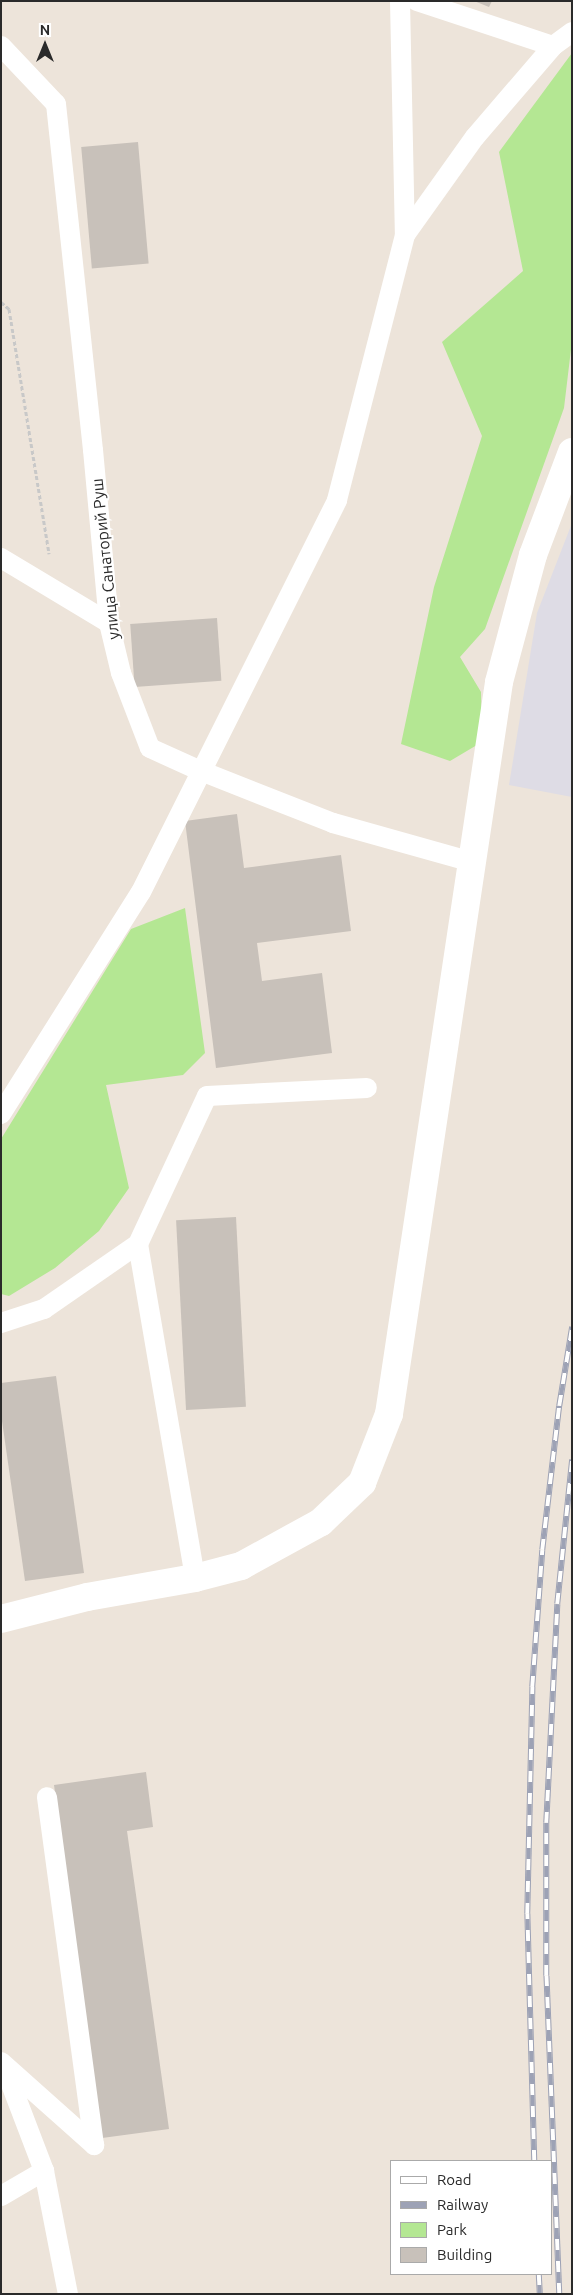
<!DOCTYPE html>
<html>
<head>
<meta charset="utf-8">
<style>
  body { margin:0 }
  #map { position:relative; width:573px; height:2295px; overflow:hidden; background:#ede4da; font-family:Ubuntu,sans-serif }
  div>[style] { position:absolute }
  .industrial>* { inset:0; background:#dedce5 }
  .green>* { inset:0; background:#b4e793 }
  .building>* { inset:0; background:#c8c1ba; transform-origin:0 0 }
  .path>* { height:3px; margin-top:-1.5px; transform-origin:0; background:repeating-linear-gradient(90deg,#c8c8c8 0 4px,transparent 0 6.5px) }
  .service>* { height:20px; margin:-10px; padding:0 10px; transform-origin:10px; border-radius:10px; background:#fff }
  .minor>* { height:28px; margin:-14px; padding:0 14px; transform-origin:14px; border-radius:14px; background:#fff }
  .rail>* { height:5.5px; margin-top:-2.75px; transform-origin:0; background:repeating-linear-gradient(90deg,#fff 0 11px,#9da2b5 0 22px); box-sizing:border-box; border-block:1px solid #9da2b5 }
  span { translate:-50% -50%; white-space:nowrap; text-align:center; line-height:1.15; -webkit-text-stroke:4px #fff; paint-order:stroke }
  .street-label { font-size:16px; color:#2a2a2a }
  .frame { position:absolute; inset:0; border:2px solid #2a2a2a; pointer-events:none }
  .legend { position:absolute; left:390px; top:2160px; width:162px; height:115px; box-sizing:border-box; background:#fff; border:1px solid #aaa; margin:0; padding:6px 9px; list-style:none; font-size:15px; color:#2a2a2a }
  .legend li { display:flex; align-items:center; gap:10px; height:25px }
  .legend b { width:25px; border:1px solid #aaa }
  .north { position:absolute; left:20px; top:20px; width:50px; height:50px; -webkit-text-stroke:4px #fff; paint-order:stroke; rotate:0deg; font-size:14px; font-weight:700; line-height:20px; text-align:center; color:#2a2a2a }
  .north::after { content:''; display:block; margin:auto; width:18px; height:22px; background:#2a2a2a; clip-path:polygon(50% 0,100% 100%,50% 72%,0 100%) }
</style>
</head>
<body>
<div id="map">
  <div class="industrial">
    <i style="clip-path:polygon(572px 523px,572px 797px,509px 785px,537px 613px)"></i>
  </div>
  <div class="green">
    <i style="clip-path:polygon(572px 53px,572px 341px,564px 408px,485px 629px,460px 657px,481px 692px,482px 742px,450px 761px,401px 744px,434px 587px,482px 436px,442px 342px,523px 271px,499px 152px)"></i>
    <i style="clip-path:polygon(185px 908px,205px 1053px,183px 1075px,106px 1085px,129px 1188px,99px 1231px,55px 1268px,9px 1296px,1px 1294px,1px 1139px,131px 929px)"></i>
  </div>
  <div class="building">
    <i style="clip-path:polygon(474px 1px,492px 1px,489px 7px)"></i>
    <i style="left:138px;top:142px;width:122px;height:57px;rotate:85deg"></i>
    <i style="left:217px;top:618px;width:63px;height:87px;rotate:86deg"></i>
    <i style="clip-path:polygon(237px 814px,244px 868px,341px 855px,351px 931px,257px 943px,262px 981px,322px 973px,332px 1053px,216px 1068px,185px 821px)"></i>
    <i style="left:236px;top:1217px;width:190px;height:60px;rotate:87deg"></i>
    <i style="clip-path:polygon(56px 1376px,84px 1573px,25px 1581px,1px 1414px,1px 1383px)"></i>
    <i style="clip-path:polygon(146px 1772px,153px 1827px,127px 1831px,169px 2129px,102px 2138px,54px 1785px)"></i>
  </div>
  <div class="path">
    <i style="left:1px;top:302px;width:11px;rotate:41deg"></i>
    <i style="left:9px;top:309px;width:248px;rotate:80.7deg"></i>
  </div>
  <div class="service">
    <i style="left:400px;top:1px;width:234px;rotate:88.8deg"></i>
    <i style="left:417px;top:1px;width:143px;rotate:18.3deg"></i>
    <i style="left:1px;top:46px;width:80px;rotate:46.5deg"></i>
    <i style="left:56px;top:104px;width:348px;rotate:83.9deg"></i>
    <i style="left:93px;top:450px;width:174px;rotate:84.7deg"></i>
    <i style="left:109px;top:623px;width:51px;rotate:76.5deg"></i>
    <i style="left:121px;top:673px;width:80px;rotate:68.9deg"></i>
    <i style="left:150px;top:748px;width:56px;rotate:24.3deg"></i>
    <i style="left:201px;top:771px;width:142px;rotate:21.5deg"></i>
    <i style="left:333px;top:823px;width:144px;rotate:15.7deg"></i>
    <i style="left:1px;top:558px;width:126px;rotate:31deg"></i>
    <i style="left:1px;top:1114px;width:262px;rotate:-57.8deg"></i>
    <i style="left:141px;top:892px;width:438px;rotate:-63.4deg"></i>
    <i style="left:337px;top:500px;width:274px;rotate:-75.6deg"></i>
    <i style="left:405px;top:235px;width:120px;rotate:-54.5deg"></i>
    <i style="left:475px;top:137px;width:120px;rotate:-49.4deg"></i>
    <i style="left:553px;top:46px;width:24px;rotate:-36deg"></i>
    <i style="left:138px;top:1244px;width:339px;rotate:80.3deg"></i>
    <i style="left:1px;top:1323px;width:45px;rotate:-18deg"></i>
    <i style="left:44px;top:1309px;width:114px;rotate:-34.7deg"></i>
    <i style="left:138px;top:1244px;width:163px;rotate:-65deg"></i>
    <i style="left:207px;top:1096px;width:160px;rotate:-2.9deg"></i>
    <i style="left:1px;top:2062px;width:125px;rotate:41.7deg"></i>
    <i style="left:94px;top:2145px;width:351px;rotate:-97.7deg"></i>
    <i style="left:4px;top:2066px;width:112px;rotate:69.1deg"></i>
    <i style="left:44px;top:2171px;width:125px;rotate:79deg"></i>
    <i style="left:1px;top:2196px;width:50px;rotate:-30.2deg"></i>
  </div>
  <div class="minor">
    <i style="left:1px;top:1619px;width:89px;rotate:-14.3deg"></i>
    <i style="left:87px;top:1597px;width:110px;rotate:-10deg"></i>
    <i style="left:195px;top:1578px;width:48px;rotate:-14.6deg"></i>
    <i style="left:241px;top:1566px;width:91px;rotate:-28.8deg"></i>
    <i style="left:321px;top:1522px;width:57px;rotate:-43.6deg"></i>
    <i style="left:362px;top:1483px;width:74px;rotate:-68.6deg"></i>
    <i style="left:389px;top:1414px;width:740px;rotate:-81.45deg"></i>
    <i style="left:499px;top:682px;width:131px;rotate:-75deg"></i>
    <i style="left:533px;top:555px;width:110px;rotate:-69.3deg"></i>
  </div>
  <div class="rail">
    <i style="left:534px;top:2161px;width:247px;rotate:-91.6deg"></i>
    <i style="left:527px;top:1914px;width:227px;rotate:-88.7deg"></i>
    <i style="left:532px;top:1687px;width:137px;rotate:-85.8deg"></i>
    <i style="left:542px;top:1550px;width:145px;rotate:-83.3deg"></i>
    <i style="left:559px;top:1406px;width:80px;rotate:-80.7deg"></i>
    <i style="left:539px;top:2274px;width:20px;rotate:87deg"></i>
    <i style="left:559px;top:2294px;width:318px;rotate:-92.3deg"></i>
    <i style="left:546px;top:1976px;width:153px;rotate:-90deg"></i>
    <i style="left:546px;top:1823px;width:219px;rotate:-87.1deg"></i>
    <i style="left:557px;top:1604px;width:145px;rotate:-84.1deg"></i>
  </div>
  <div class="street-label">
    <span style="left:105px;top:559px;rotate:-96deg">улица Санаторий Руш</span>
  </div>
  <div class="frame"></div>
  <ul class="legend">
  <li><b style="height:6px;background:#fff"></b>Road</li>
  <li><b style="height:6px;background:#9da2b5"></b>Railway</li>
  <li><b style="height:14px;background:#b4e793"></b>Park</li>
  <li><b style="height:14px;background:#c8c1ba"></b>Building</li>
  </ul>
  <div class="north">N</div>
</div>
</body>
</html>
